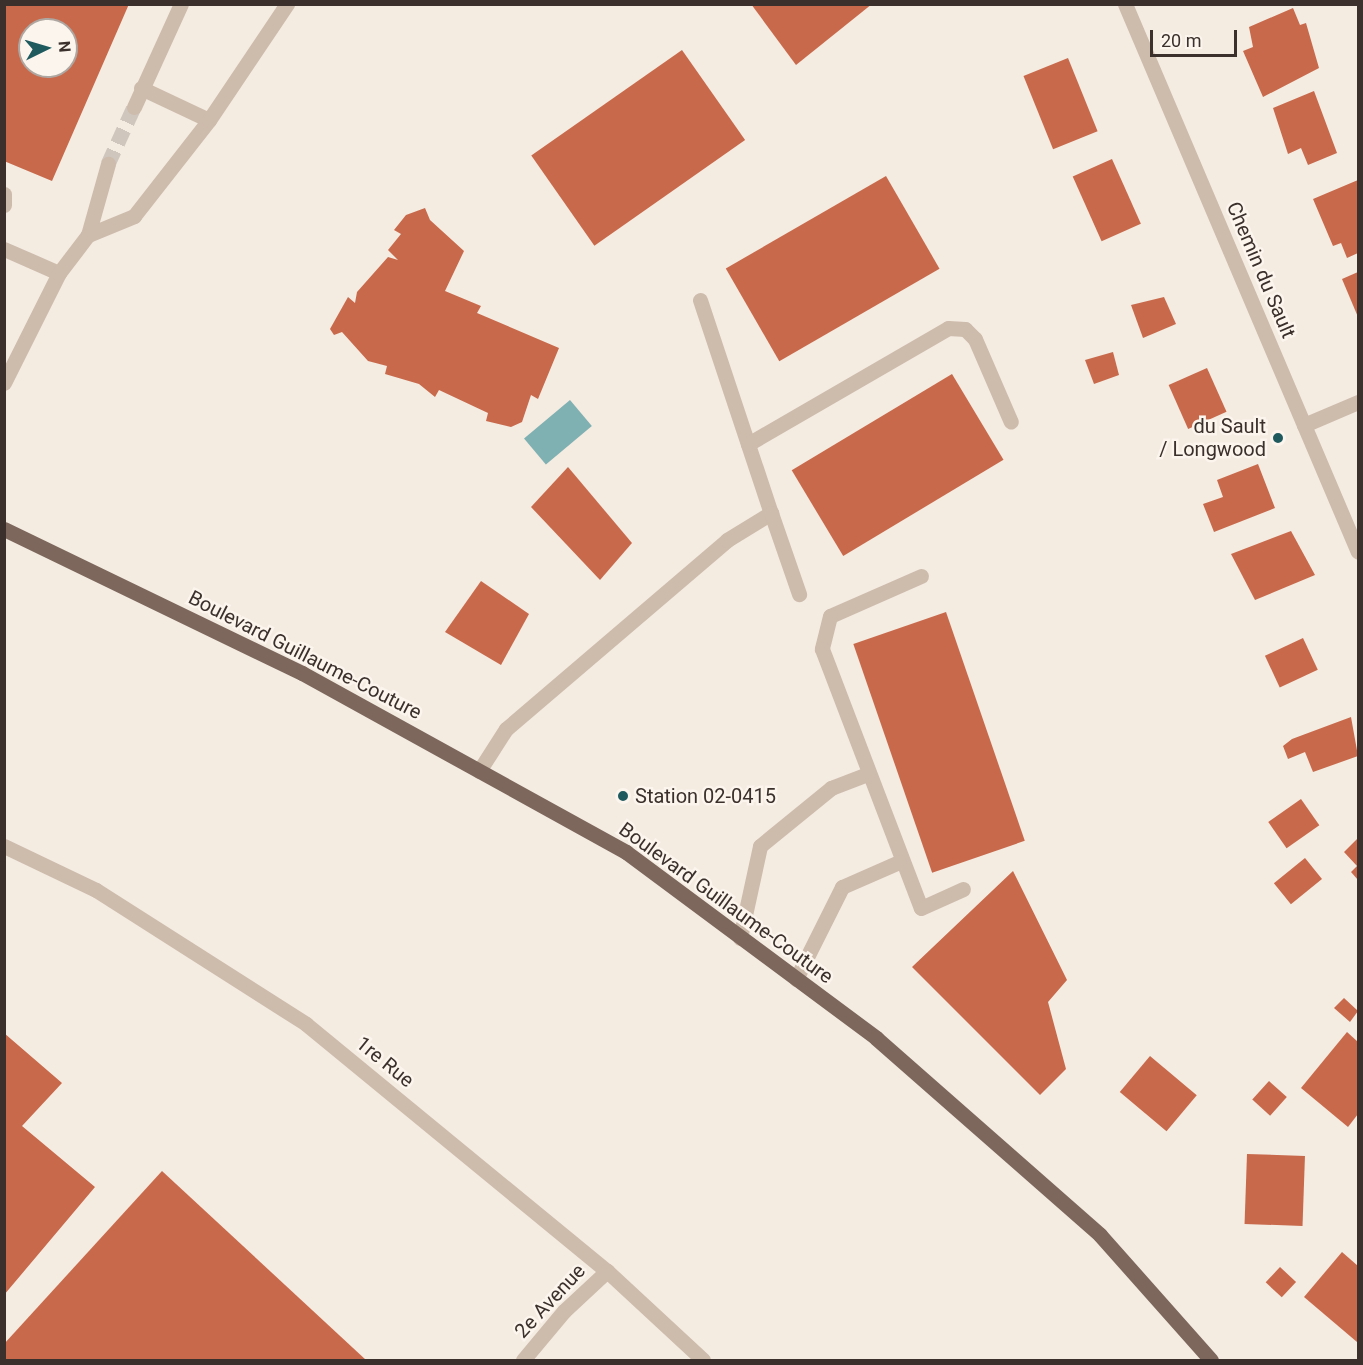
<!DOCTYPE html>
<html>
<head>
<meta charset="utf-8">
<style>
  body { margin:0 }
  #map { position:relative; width:1363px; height:1365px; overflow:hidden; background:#f4ebe1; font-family:Roboto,sans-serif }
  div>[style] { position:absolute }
  .water>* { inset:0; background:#7fb0b2; transform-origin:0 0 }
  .building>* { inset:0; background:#c8694b; transform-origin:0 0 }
  .minor-tunnel>* { height:15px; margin-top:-7.5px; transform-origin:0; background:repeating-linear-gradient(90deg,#cfc6bd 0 15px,transparent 0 23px) }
  .minor>* { height:15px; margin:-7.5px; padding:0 7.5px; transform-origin:7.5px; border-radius:7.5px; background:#cdbbac }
  .major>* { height:15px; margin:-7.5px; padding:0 7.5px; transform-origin:7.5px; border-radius:7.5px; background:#7d675c }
  .dots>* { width:16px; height:16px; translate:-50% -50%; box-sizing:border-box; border:3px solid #fbf5ee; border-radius:50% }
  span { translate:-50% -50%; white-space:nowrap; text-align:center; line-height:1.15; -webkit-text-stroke:5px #fbf5ee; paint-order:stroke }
  .street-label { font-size:20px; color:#3b302b }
  .poi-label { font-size:20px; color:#3b302b }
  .right { translate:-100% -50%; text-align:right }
  .left { translate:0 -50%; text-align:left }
  .frame { position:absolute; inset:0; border:6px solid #3b302b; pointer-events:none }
  .north { position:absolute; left:18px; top:18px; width:60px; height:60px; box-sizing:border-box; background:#fbf5ee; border:2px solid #aea6a0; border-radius:50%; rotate:85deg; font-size:16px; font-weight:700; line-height:24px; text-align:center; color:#3b302b }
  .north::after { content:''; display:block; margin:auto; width:21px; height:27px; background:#1f5a5e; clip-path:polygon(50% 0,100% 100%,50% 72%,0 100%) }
  .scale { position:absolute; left:1150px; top:30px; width:87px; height:27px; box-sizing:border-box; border:3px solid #3b302b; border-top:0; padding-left:8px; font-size:18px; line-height:21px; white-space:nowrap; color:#3b302b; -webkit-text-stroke:4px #fbf5ee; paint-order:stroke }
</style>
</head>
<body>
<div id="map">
  <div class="water">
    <i style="left:570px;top:400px;width:34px;height:60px;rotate:50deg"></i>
  </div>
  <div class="building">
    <i style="clip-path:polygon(evenodd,4px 4px,129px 4px,52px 181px,4px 161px,4px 4px,30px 30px,66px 30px,66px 66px,30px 66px,30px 30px)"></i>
    <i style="clip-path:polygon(751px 4px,872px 4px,796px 65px)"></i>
    <i style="clip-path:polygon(1293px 8px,1300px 25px,1306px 23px,1319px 68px,1263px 97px,1243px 51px,1253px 47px,1249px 27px)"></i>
    <i style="left:682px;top:50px;width:110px;height:184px;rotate:55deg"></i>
    <i style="left:1068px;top:58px;width:79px;height:48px;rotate:68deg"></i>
    <i style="clip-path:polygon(1314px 91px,1337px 153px,1308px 165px,1301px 148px,1288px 154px,1273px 108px)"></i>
    <i style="left:1112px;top:159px;width:71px;height:43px;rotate:66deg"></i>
    <i style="left:886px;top:176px;width:107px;height:185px;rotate:60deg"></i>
    <i style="clip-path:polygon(1358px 180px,1358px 253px,1347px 258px,1341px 243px,1333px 246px,1313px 199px)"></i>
    <i style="clip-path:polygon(425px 208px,430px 220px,464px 251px,445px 291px,481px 306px,477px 313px,559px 348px,538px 399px,531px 395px,522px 422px,511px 427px,486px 421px,488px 413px,439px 390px,435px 397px,419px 384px,385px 374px,387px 366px,368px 361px,342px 332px,334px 335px,330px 329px,348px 297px,355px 303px,357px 292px,388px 257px,398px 260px,388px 250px,401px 234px,394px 230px,406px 215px)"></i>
    <i style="clip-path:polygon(1358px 272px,1358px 317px,1342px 279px)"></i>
    <i style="clip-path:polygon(1164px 297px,1176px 324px,1143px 338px,1131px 305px)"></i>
    <i style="clip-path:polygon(1113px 352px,1119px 375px,1094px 384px,1085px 360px)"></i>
    <i style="left:1207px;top:368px;width:48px;height:42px;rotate:66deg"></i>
    <i style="left:952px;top:374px;width:100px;height:187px;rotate:59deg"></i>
    <i style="clip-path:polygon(1258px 464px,1275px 508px,1214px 532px,1203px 504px,1223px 497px,1217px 480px)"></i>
    <i style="clip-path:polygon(568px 467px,632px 543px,600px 580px,531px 507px)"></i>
    <i style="clip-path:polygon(1291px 531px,1315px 575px,1255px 600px,1231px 554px)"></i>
    <i style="clip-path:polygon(481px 581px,529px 614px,501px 665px,445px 632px)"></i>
    <i style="left:946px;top:612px;width:242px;height:98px;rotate:71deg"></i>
    <i style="left:1303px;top:638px;width:35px;height:42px;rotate:65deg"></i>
    <i style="clip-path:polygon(1351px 717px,1358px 756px,1313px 772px,1305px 752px,1288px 759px,1283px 746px,1292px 739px)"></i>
    <i style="left:1301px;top:799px;width:32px;height:40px;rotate:55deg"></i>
    <i style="clip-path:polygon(1358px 838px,1358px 880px,1351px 872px,1357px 866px,1344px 852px)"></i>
    <i style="left:1305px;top:858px;width:27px;height:40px;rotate:51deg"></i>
    <i style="clip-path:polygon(1013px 871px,1067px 980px,1048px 1002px,1066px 1069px,1040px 1095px,912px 967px)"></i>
    <i style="clip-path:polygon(1344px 998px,1358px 1011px,1350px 1022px,1334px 1008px)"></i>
    <i style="clip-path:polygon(1347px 1032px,1358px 1042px,1358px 1114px,1348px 1127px,1301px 1088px)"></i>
    <i style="clip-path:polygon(4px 1033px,62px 1083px,22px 1126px,95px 1187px,4px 1295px)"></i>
    <i style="left:1150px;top:1056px;width:61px;height:47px;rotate:40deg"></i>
    <i style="left:1269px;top:1081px;width:24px;height:25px;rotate:42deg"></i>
    <i style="left:1247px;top:1154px;width:58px;height:70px;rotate:2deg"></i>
    <i style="clip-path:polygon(162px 1171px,366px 1360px,4px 1360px,4px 1344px)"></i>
    <i style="clip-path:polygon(1342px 1252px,1358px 1266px,1357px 1342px,1304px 1297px)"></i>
    <i style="left:1280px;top:1267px;width:22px;height:21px;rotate:43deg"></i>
  </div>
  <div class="minor-tunnel">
    <i style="left:108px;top:164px;width:63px;rotate:-65.5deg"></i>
  </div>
  <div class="minor">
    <i style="left:1125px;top:4px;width:595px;rotate:66.97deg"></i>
    <i style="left:141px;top:88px;width:75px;rotate:25.2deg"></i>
    <i style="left:134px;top:107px;width:113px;rotate:-65.5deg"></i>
    <i style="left:4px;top:194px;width:11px;rotate:90deg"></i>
    <i style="left:88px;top:235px;width:74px;rotate:-74.3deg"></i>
    <i style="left:4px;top:249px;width:60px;rotate:23.6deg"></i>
    <i style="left:59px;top:273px;width:123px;rotate:116.6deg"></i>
    <i style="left:59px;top:273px;width:48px;rotate:-52.7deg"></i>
    <i style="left:88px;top:235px;width:50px;rotate:-22.4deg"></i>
    <i style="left:134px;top:216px;width:122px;rotate:-52deg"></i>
    <i style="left:209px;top:120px;width:140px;rotate:-56.1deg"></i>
    <i style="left:700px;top:300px;width:225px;rotate:71.6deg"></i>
    <i style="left:1304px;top:425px;width:59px;rotate:-23.1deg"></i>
    <i style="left:748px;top:444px;width:231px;rotate:-30.1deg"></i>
    <i style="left:948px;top:328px;width:17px;rotate:3deg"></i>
    <i style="left:965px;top:329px;width:14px;rotate:45deg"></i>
    <i style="left:975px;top:339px;width:90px;rotate:66.6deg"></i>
    <i style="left:921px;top:576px;width:99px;rotate:156.3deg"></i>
    <i style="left:830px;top:616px;width:34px;rotate:104deg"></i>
    <i style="left:822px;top:649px;width:277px;rotate:69.1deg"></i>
    <i style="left:921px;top:908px;width:46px;rotate:-24.3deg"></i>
    <i style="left:479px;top:771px;width:50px;rotate:-57.3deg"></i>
    <i style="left:506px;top:729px;width:291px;rotate:-40.5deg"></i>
    <i style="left:727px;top:540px;width:52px;rotate:-31.5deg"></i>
    <i style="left:771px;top:513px;width:86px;rotate:70.9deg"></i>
    <i style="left:4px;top:846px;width:102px;rotate:25.6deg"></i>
    <i style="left:96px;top:890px;width:249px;rotate:32.5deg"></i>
    <i style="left:306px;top:1024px;width:389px;rotate:39.4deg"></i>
    <i style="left:607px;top:1271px;width:131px;rotate:42.8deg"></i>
    <i style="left:740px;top:938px;width:94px;rotate:-77.7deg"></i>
    <i style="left:760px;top:846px;width:92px;rotate:-39.2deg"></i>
    <i style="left:831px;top:788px;width:39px;rotate:-21deg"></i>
    <i style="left:796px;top:979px;width:103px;rotate:-63.4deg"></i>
    <i style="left:842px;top:887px;width:62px;rotate:-23.7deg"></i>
    <i style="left:523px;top:1360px;width:64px;rotate:-50.1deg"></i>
    <i style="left:564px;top:1311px;width:59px;rotate:-42.9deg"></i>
  </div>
  <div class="major">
    <i style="left:4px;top:529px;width:331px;rotate:25.8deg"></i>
    <i style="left:302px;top:673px;width:370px;rotate:28.9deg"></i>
    <i style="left:626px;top:852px;width:312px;rotate:36.6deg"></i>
    <i style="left:876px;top:1038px;width:298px;rotate:41.3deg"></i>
    <i style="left:1100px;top:1235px;width:167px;rotate:48.4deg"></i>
  </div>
  <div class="dots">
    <i style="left:1278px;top:438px;background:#1f5a5e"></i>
    <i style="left:623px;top:796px;background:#1f5a5e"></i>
  </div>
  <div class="street-label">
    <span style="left:1261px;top:270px;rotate:67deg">Chemin du Sault</span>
    <span style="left:305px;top:655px;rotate:27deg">Boulevard Guillaume-Couture</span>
    <span style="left:726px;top:903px;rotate:36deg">Boulevard Guillaume-Couture</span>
    <span style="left:385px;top:1062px;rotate:39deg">1re Rue</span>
    <span style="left:550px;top:1301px;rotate:-47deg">2e Avenue</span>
  </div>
  <div class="poi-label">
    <span class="right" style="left:1266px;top:438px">du Sault<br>/ Longwood</span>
    <span class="left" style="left:635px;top:796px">Station 02-0415</span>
  </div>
  <div class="frame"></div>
  <div class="north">N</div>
  <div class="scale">20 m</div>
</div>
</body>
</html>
